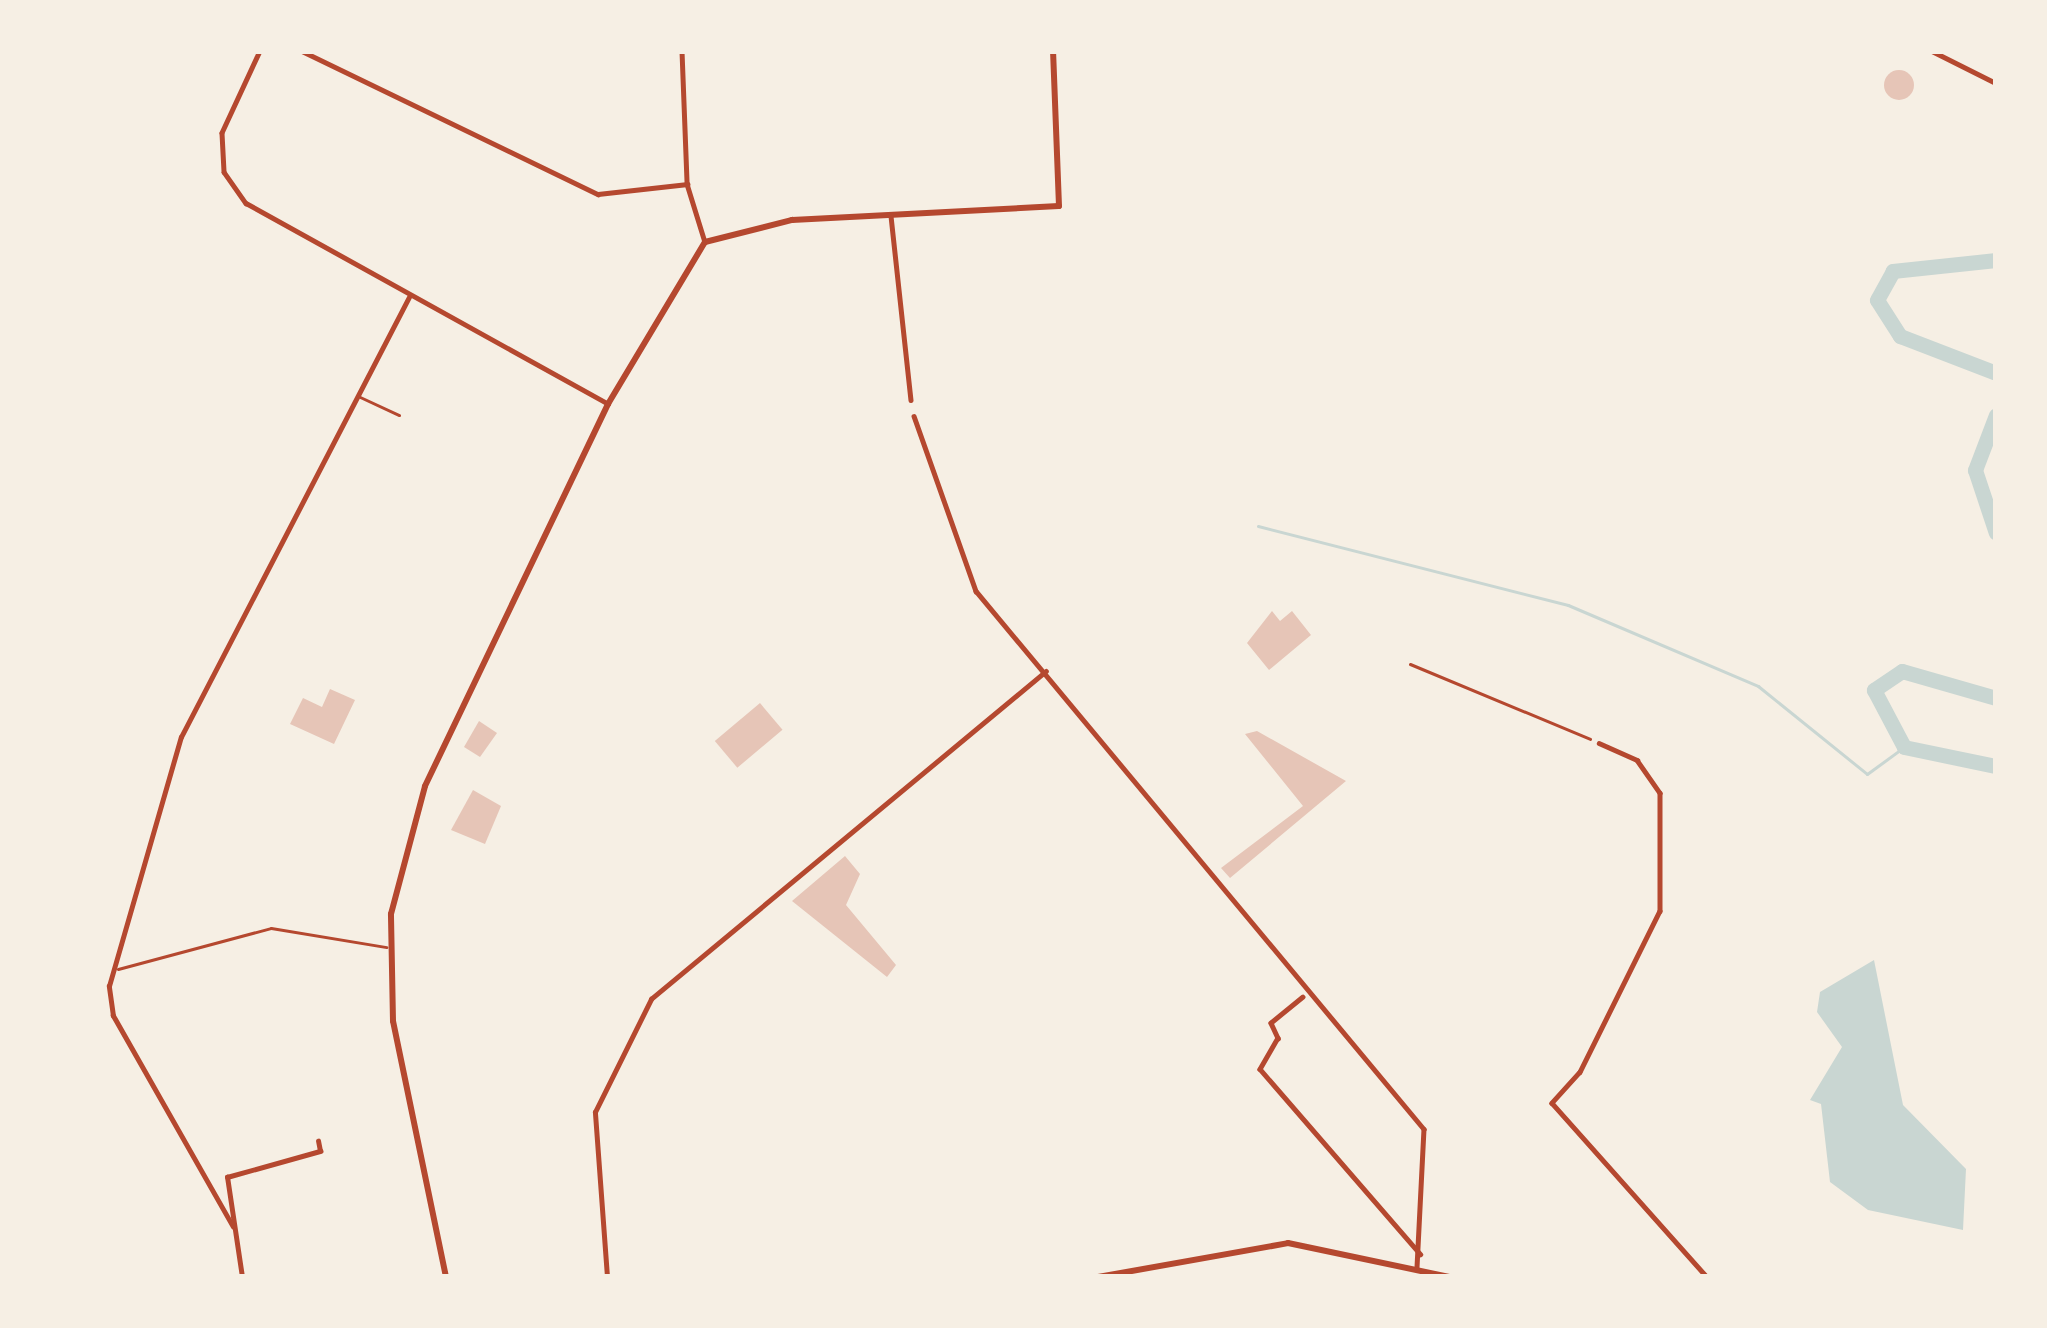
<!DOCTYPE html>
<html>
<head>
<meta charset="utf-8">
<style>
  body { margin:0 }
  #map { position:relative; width:2047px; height:1328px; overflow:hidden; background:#f6efe4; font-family:"Nunito Sans",sans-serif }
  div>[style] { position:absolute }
  .water>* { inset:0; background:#c9d6d2 }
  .stream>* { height:3px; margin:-1.5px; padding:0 1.5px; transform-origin:1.5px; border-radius:1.5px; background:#c9d6d2 }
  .river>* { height:15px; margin:-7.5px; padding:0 7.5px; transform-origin:7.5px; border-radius:7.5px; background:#c9d6d2 }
  .building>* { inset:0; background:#e6c5b7; transform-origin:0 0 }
  .round { border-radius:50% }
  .path>* { height:3px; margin:-1.5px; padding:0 1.5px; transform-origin:1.5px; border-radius:1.5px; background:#b5482f }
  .service>* { height:3px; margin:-1.5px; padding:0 1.5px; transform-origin:1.5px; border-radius:1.5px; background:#b5482f }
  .minor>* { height:4.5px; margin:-2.25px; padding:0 2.25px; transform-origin:2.25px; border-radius:2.25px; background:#b5482f }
  .tertiary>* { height:6px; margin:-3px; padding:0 3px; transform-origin:3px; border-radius:3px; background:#b5482f }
  .secondary>* { height:6px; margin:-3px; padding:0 3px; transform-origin:3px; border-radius:3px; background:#b5482f }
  span { translate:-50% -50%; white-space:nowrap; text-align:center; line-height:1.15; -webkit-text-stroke:12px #f6efe4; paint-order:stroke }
  .frame { position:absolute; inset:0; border:54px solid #f6efe4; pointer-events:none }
</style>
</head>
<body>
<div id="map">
  <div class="water">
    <i style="clip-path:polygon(1874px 960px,1903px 1105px,1966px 1169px,1963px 1230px,1868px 1210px,1830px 1182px,1821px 1104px,1810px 1100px,1842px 1047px,1817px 1012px,1820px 992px)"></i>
  </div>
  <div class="stream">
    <i style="left:1258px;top:526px;width:320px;rotate:14.3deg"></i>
    <i style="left:1568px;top:605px;width:207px;rotate:23.1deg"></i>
    <i style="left:1758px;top:686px;width:140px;rotate:38.9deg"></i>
    <i style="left:1867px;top:774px;width:46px;rotate:-36.1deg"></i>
  </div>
  <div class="river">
    <i style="left:1996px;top:260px;width:104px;rotate:173.9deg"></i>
    <i style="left:1893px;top:271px;width:33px;rotate:119deg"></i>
    <i style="left:1877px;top:300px;width:43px;rotate:57.4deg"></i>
    <i style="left:1900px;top:336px;width:103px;rotate:21.1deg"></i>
    <i style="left:1996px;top:415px;width:59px;rotate:110.9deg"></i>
    <i style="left:1975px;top:470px;width:66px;rotate:71.6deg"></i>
    <i style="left:1996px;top:698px;width:98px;rotate:-164deg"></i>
    <i style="left:1902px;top:671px;width:34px;rotate:146deg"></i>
    <i style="left:1874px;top:690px;width:64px;rotate:62.2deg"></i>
    <i style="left:1904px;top:747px;width:94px;rotate:11.7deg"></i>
  </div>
  <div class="building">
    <i class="round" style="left:1884px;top:70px;width:30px;height:30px"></i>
    <i style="clip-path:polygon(1272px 611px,1280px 621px,1292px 611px,1311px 635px,1269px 670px,1247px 643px)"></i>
    <i style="clip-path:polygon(330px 689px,355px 700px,334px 744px,290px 724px,303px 698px,322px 707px)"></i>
    <i style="left:760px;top:703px;width:35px;height:59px;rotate:50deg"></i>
    <i style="clip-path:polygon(479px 721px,497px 733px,480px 757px,464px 747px)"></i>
    <i style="clip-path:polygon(1257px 731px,1346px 781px,1230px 878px,1221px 868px,1303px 806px,1245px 734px)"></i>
    <i style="clip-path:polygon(473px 790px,501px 806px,485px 844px,451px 830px)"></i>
    <i style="clip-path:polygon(845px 856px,860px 874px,846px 905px,896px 965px,887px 977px,792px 901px)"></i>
  </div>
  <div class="path">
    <i style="left:1410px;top:664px;width:195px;rotate:22.6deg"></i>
  </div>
  <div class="service">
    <i style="left:360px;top:397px;width:43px;rotate:24.8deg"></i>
    <i style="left:118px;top:969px;width:158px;rotate:-15deg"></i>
    <i style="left:271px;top:928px;width:117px;rotate:9.4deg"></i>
  </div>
  <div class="minor">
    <i style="left:260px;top:51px;width:90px;rotate:114.9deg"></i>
    <i style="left:222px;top:133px;width:39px;rotate:87deg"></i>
    <i style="left:224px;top:172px;width:38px;rotate:55deg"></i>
    <i style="left:246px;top:203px;width:414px;rotate:29deg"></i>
    <i style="left:302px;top:51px;width:329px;rotate:25.8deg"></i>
    <i style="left:598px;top:194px;width:90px;rotate:-6.4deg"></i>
    <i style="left:682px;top:51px;width:133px;rotate:87.8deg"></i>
    <i style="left:687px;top:184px;width:61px;rotate:72.8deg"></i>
    <i style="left:1932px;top:51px;width:72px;rotate:26.6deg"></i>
    <i style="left:891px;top:216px;width:185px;rotate:83.8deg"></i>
    <i style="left:914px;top:416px;width:186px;rotate:70.5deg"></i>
    <i style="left:976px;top:591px;width:700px;rotate:50.22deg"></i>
    <i style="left:1424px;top:1129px;width:140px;rotate:92.9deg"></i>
    <i style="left:1599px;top:743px;width:42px;rotate:24.1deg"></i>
    <i style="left:1637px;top:760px;width:40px;rotate:55.1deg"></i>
    <i style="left:1660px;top:793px;width:118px;rotate:90deg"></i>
    <i style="left:1660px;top:911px;width:180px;rotate:116.4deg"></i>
    <i style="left:1580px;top:1072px;width:42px;rotate:132.1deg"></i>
    <i style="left:1552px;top:1103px;width:233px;rotate:48.3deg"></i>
    <i style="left:1303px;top:997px;width:41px;rotate:140.9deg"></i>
    <i style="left:1271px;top:1023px;width:17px;rotate:65deg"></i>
    <i style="left:1278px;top:1038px;width:36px;rotate:120deg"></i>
    <i style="left:1260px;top:1069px;width:245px;rotate:49.1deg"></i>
    <i style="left:233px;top:1227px;width:243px;rotate:-119.6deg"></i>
    <i style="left:113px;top:1016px;width:30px;rotate:-98deg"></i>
    <i style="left:109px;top:986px;width:259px;rotate:-73.9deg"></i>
    <i style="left:181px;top:737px;width:495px;rotate:-62.6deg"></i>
    <i style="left:242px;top:1277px;width:101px;rotate:-98.5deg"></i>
    <i style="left:227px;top:1177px;width:97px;rotate:-15.6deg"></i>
    <i style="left:320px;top:1151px;width:10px;rotate:-101deg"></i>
    <i style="left:607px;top:1277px;width:165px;rotate:-94.2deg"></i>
    <i style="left:595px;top:1112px;width:126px;rotate:-63.6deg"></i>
    <i style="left:651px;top:999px;width:513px;rotate:-39.71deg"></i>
  </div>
  <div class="tertiary">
    <i style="left:446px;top:1277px;width:261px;rotate:-101.7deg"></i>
    <i style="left:393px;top:1021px;width:107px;rotate:-91.1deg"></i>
    <i style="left:391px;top:914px;width:132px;rotate:-75.1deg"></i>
    <i style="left:425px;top:786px;width:424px;rotate:-64.4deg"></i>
    <i style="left:608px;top:404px;width:189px;rotate:-59.1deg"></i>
    <i style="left:705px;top:242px;width:90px;rotate:-14.2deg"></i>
    <i style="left:792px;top:220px;width:267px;rotate:-3deg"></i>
    <i style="left:1059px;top:206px;width:155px;rotate:-92.2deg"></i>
  </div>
  <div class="secondary">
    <i style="left:1098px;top:1277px;width:193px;rotate:-10.1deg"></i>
    <i style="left:1288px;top:1243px;width:166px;rotate:11.9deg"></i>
  </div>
  <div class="frame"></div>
</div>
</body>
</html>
